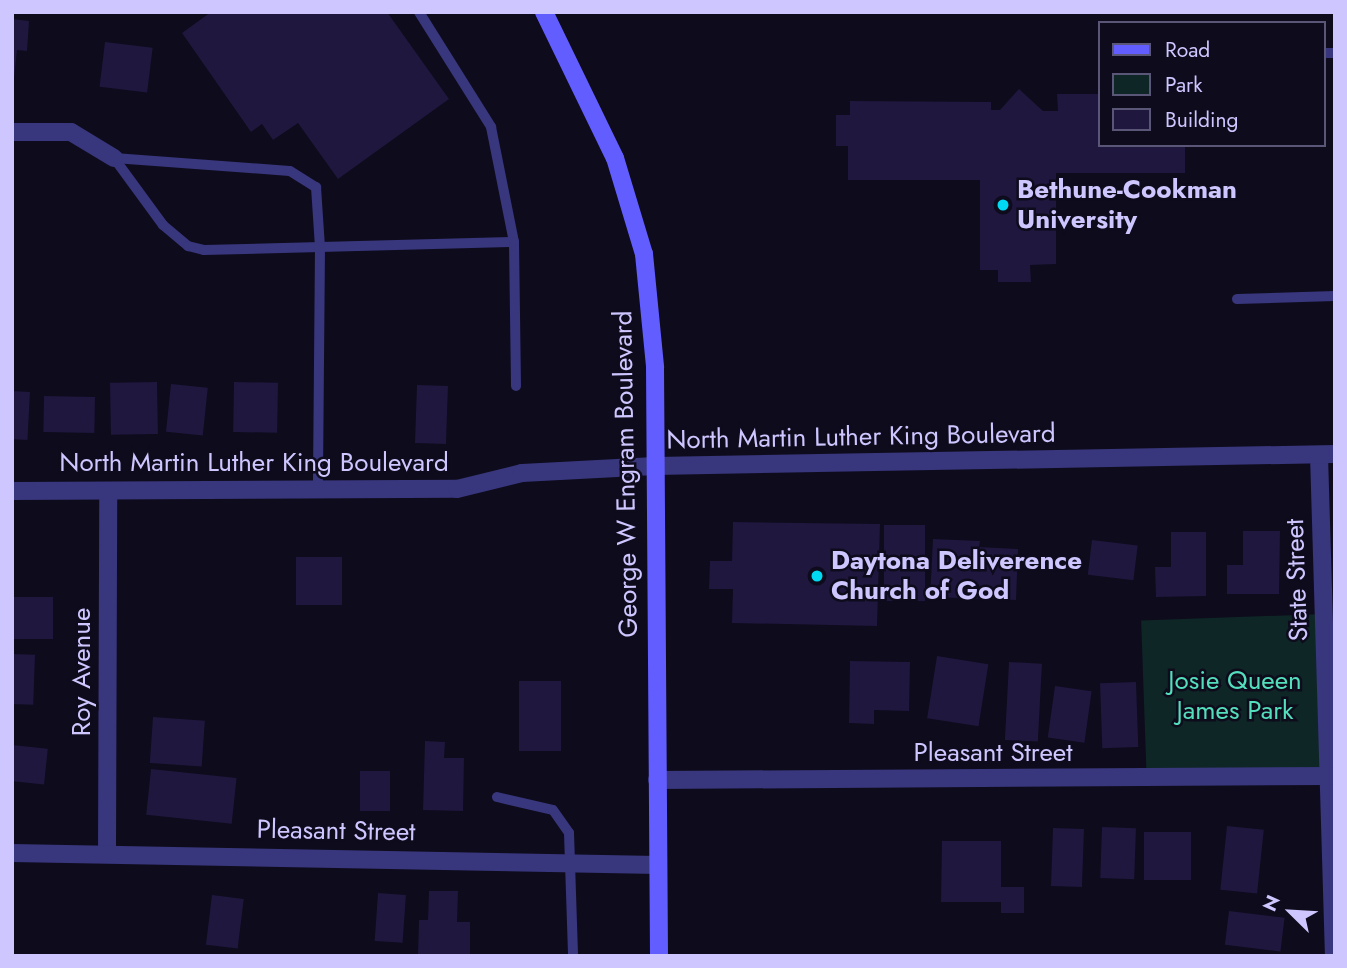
<!DOCTYPE html>
<html>
<head>
<meta charset="utf-8">
<style>
  body { margin:0 }
  #map { position:relative; width:1347px; height:968px; overflow:hidden; background:#0e0b1c; font-family:Jost,sans-serif }
  div>[style] { position:absolute }
  .green>* { inset:0; background:#0e2625; transform-origin:0 0 }
  .building>* { inset:0; background:#1f173d; transform-origin:0 0 }
  .service>* { height:10px; margin:-5px; padding:0 5px; transform-origin:5px; border-radius:5px; background:#38367c }
  .minor>* { height:18px; margin:-9px; padding:0 9px; transform-origin:9px; border-radius:9px; background:#38367c }
  .tertiary>* { height:18px; margin:-9px; padding:0 9px; transform-origin:9px; border-radius:9px; background:#38367c }
  .secondary>* { height:18px; margin:-9px; padding:0 9px; transform-origin:9px; border-radius:9px; background:#625dff }
  .dots>* { width:19px; height:19px; translate:-50% -50%; box-sizing:border-box; border:4px solid #0e0b1c; border-radius:50% }
  span { translate:-50% -50%; white-space:nowrap; text-align:center; line-height:1.15; -webkit-text-stroke:5px #0e0b1c; paint-order:stroke }
  .poi-label { font-size:26px; color:#cdc6ff; font-weight:700 }
  .left { translate:0 -50%; text-align:left }
  .street-label { font-size:26px; color:#cdc6ff }
  .park-label { font-size:26px; color:#53debc }
  .frame { position:absolute; inset:0; border:14px solid #cdc6ff; pointer-events:none }
  .legend { position:absolute; left:1098px; top:21px; width:228px; height:126px; box-sizing:border-box; background:#0e0b1c; border:2px solid #5a5677; margin:0; padding:9px 12px; list-style:none; font-size:21px; color:#cdc6ff }
  .legend li { display:flex; align-items:center; gap:14px; height:35px }
  .legend b { width:35px; border:2px solid #5a5677 }
  .north { position:absolute; left:1256px; top:877px; width:70px; height:70px; -webkit-text-stroke:5px #0e0b1c; paint-order:stroke; rotate:294deg; font-size:19px; font-weight:700; line-height:28px; text-align:center; color:#cdc6ff }
  .north::after { content:''; display:block; margin:auto; width:24px; height:32px; background:#cdc6ff; clip-path:polygon(50% 0,100% 100%,50% 72%,0 100%) }
</style>
</head>
<body>
<div id="map">
  <div class="green">
    <i style="left:1324px;top:614px;width:162px;height:183px;rotate:88deg"></i>
  </div>
  <div class="building">
    <i style="clip-path:polygon(211px 12px,387px 12px,449px 99px,338px 179px,298px 123px,273px 140px,262px 124px,251px 132px,182px 33px)"></i>
    <i style="clip-path:polygon(12px 19px,29px 21px,27px 51px,17px 50px,14px 78px)"></i>
    <i style="left:105px;top:42px;width:48px;height:45px;rotate:7deg"></i>
    <i style="clip-path:polygon(1019px 89px,1043px 111px,1058px 111px,1057px 94px,1100px 94px,1100px 145px,1185px 145px,1185px 173px,1056px 173px,1056px 264px,1030px 265px,1031px 282px,998px 282px,998px 270px,980px 270px,980px 180px,848px 180px,848px 146px,836px 146px,836px 115px,850px 115px,850px 101px,991px 102px,991px 110px,1000px 110px)"></i>
    <i style="left:157px;top:382px;width:52px;height:47px;rotate:89deg"></i>
    <i style="left:234px;top:382px;width:44px;height:50px;rotate:1deg"></i>
    <i style="left:171px;top:384px;width:37px;height:48px;rotate:6deg"></i>
    <i style="left:417px;top:385px;width:31px;height:58px;rotate:2deg"></i>
    <i style="left:12px;top:391px;width:18px;height:48px;rotate:3deg"></i>
    <i style="left:44px;top:396px;width:51px;height:36px;rotate:1deg"></i>
    <i style="clip-path:polygon(733px 522px,880px 524px,877px 626px,732px 623px,733px 589px,709px 589px,710px 561px,732px 561px)"></i>
    <i style="left:884px;top:525px;width:41px;height:76px"></i>
    <i style="clip-path:polygon(1243px 531px,1280px 531px,1279px 594px,1227px 594px,1227px 565px,1243px 565px)"></i>
    <i style="clip-path:polygon(1171px 532px,1206px 532px,1206px 596px,1156px 597px,1155px 567px,1171px 567px)"></i>
    <i style="clip-path:polygon(933px 539px,980px 541px,979px 547px,1018px 549px,1016px 600px,930px 597px)"></i>
    <i style="left:1092px;top:540px;width:46px;height:35px;rotate:7deg"></i>
    <i style="left:296px;top:557px;width:46px;height:48px"></i>
    <i style="left:12px;top:597px;width:41px;height:42px"></i>
    <i style="left:12px;top:654px;width:23px;height:50px;rotate:2deg"></i>
    <i style="left:937px;top:656px;width:52px;height:63px;rotate:9deg"></i>
    <i style="clip-path:polygon(850px 661px,910px 662px,909px 711px,874px 710px,874px 724px,849px 723px)"></i>
    <i style="left:1009px;top:662px;width:33px;height:78px;rotate:3deg"></i>
    <i style="left:519px;top:681px;width:42px;height:70px"></i>
    <i style="left:1136px;top:682px;width:65px;height:36px;rotate:88deg"></i>
    <i style="left:1055px;top:686px;width:37px;height:52px;rotate:8deg"></i>
    <i style="left:153px;top:717px;width:52px;height:46px;rotate:4deg"></i>
    <i style="clip-path:polygon(425px 741px,445px 742px,444px 758px,464px 758px,463px 811px,423px 810px)"></i>
    <i style="left:12px;top:745px;width:36px;height:36px;rotate:6deg"></i>
    <i style="left:151px;top:769px;width:86px;height:46px;rotate:6deg"></i>
    <i style="left:360px;top:771px;width:30px;height:40px"></i>
    <i style="left:1227px;top:826px;width:37px;height:64px;rotate:6deg"></i>
    <i style="left:1102px;top:827px;width:34px;height:51px;rotate:2deg"></i>
    <i style="left:1053px;top:828px;width:31px;height:58px;rotate:2deg"></i>
    <i style="left:1144px;top:832px;width:47px;height:48px"></i>
    <i style="clip-path:polygon(942px 841px,1001px 841px,1001px 887px,1024px 887px,1024px 913px,1001px 913px,1001px 902px,941px 902px)"></i>
    <i style="clip-path:polygon(429px 891px,458px 891px,457px 922px,470px 922px,470px 956px,418px 956px,419px 920px,428px 920px)"></i>
    <i style="left:378px;top:893px;width:28px;height:48px;rotate:4deg"></i>
    <i style="left:212px;top:895px;width:32px;height:50px;rotate:7deg"></i>
    <i style="left:1229px;top:911px;width:56px;height:34px;rotate:7deg"></i>
  </div>
  <div class="service">
    <i style="left:419px;top:12px;width:136px;rotate:57.9deg"></i>
    <i style="left:491px;top:127px;width:117px;rotate:78.7deg"></i>
    <i style="left:1324px;top:53px;width:11px"></i>
    <i style="left:114px;top:158px;width:83px;rotate:53.8deg"></i>
    <i style="left:163px;top:225px;width:33px;rotate:40deg"></i>
    <i style="left:188px;top:246px;width:16px;rotate:14deg"></i>
    <i style="left:204px;top:250px;width:310px;rotate:-1.5deg"></i>
    <i style="left:514px;top:242px;width:144px;rotate:89.2deg"></i>
    <i style="left:114px;top:158px;width:176px;rotate:4.2deg"></i>
    <i style="left:290px;top:171px;width:31px;rotate:32deg"></i>
    <i style="left:316px;top:187px;width:60px;rotate:86.2deg"></i>
    <i style="left:320px;top:247px;width:243px;rotate:90.5deg"></i>
    <i style="left:1237px;top:299px;width:98px;rotate:-1.8deg"></i>
    <i style="left:497px;top:797px;width:57px;rotate:13.1deg"></i>
    <i style="left:553px;top:810px;width:28px;rotate:55deg"></i>
    <i style="left:569px;top:833px;width:123px;rotate:88.1deg"></i>
  </div>
  <div class="minor">
    <i style="left:12px;top:132px;width:59px"></i>
    <i style="left:71px;top:132px;width:50px;rotate:31.2deg"></i>
    <i style="left:1319px;top:455px;width:501px;rotate:88.29deg"></i>
    <i style="left:657px;top:780px;width:672px;rotate:-0.34deg"></i>
    <i style="left:107px;top:852px;width:360px;rotate:-89.8deg"></i>
    <i style="left:12px;top:853px;width:646px;rotate:1.06deg"></i>
  </div>
  <div class="tertiary">
    <i style="left:12px;top:491px;width:445px;rotate:-0.3deg"></i>
    <i style="left:457px;top:489px;width:67px;rotate:-13.8deg"></i>
    <i style="left:522px;top:473px;width:133px;rotate:-3deg"></i>
    <i style="left:655px;top:466px;width:680px;rotate:-1.01deg"></i>
  </div>
  <div class="secondary">
    <i style="left:544px;top:12px;width:162px;rotate:64.1deg"></i>
    <i style="left:615px;top:158px;width:100px;rotate:73.2deg"></i>
    <i style="left:644px;top:254px;width:114px;rotate:84.4deg"></i>
    <i style="left:655px;top:367px;width:589px;rotate:89.61deg"></i>
  </div>
  <div class="dots">
    <i style="left:1003px;top:205px;background:#00d9f1"></i>
    <i style="left:817px;top:576px;background:#00d9f1"></i>
  </div>
  <div class="poi-label">
    <span class="left" style="left:1017px;top:205px">Bethune-Cookman<br>University</span>
    <span class="left" style="left:831px;top:576px">Daytona Deliverence<br>Church of God</span>
  </div>
  <div class="street-label">
    <span style="left:861px;top:437px;rotate:-1deg">North Martin Luther King Boulevard</span>
    <span style="left:254px;top:463px">North Martin Luther King Boulevard</span>
    <span style="left:626px;top:474px;rotate:-91deg">George W Engram Boulevard</span>
    <span style="left:1297px;top:580px;rotate:-92deg">State Street</span>
    <span style="left:82px;top:672px;rotate:-90deg">Roy Avenue</span>
    <span style="left:993px;top:753px">Pleasant Street</span>
    <span style="left:336px;top:831px;rotate:1deg">Pleasant Street</span>
  </div>
  <div class="park-label">
    <span style="left:1235px;top:696px">Josie Queen<br>James Park</span>
  </div>
  <div class="frame"></div>
  <ul class="legend">
  <li><b style="height:9px;background:#625dff"></b>Road</li>
  <li><b style="height:19px;background:#0e2625"></b>Park</li>
  <li><b style="height:19px;background:#1f173d"></b>Building</li>
  </ul>
  <div class="north">N</div>
</div>
</body>
</html>
